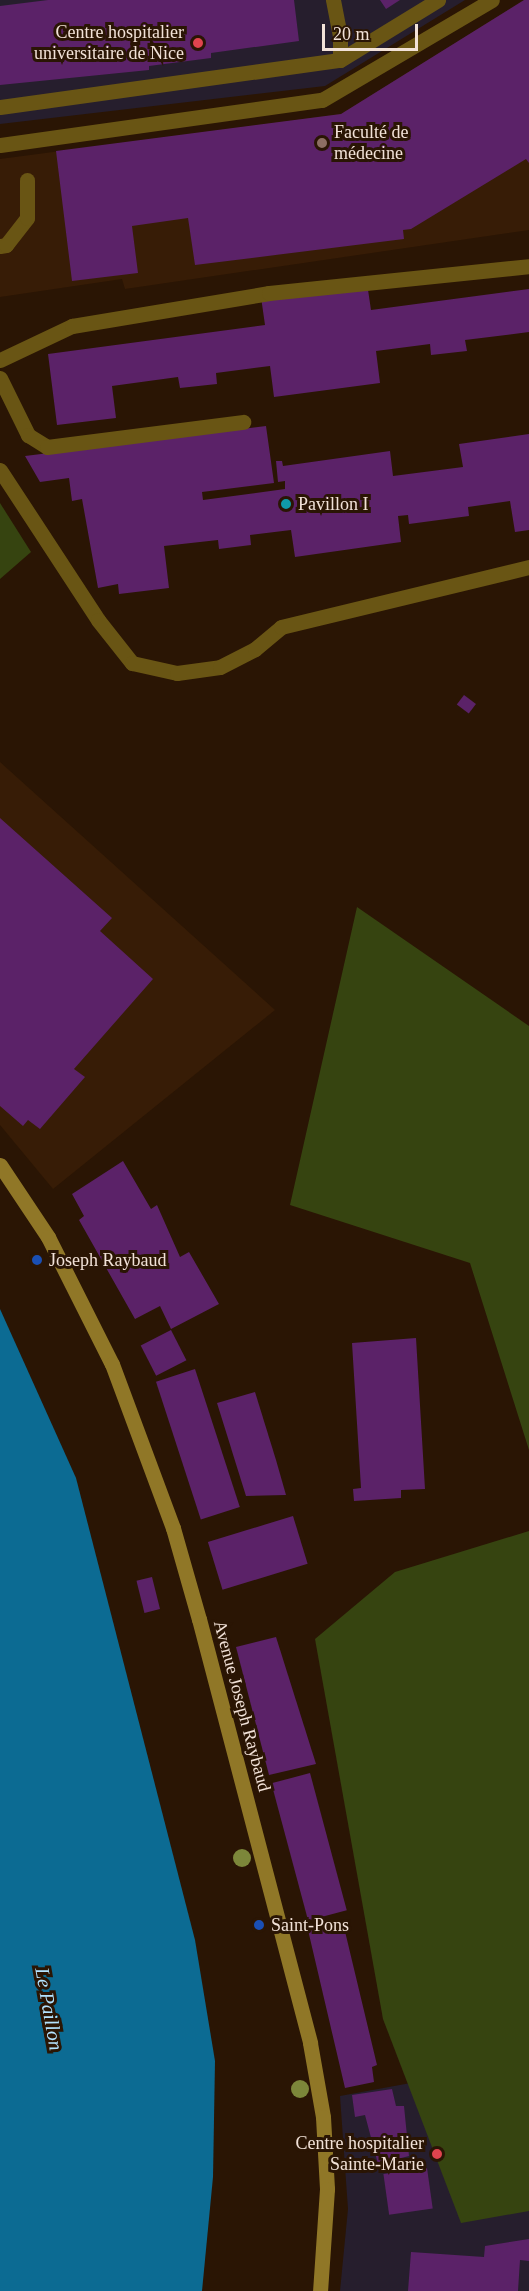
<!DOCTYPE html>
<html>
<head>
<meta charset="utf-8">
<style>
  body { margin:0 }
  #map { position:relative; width:529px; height:2291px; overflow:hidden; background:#2a1504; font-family:Georgia,serif }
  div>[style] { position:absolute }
  .built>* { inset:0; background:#371c06 }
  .medical>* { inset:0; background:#261e2d }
  .forest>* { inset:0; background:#364410 }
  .water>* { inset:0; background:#0c6b93 }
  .building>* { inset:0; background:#5b2268; transform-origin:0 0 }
  .service>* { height:15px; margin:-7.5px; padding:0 7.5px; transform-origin:7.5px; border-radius:7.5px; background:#695514 }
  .secondary>* { height:15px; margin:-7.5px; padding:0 7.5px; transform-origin:7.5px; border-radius:7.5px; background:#907727 }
  .trees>* { width:18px; height:18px; margin:-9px; border-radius:50%; background:#7c873a }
  .dots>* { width:16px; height:16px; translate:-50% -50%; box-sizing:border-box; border:3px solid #2a1504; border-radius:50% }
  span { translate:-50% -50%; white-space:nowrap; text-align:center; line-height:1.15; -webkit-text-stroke:6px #2a1504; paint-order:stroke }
  .poi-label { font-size:18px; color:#f2e2d8 }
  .right { translate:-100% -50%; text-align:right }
  .left { translate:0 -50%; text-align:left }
  .street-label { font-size:18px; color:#f2e2d8 }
  .water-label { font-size:20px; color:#b3e3ff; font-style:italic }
  .scale { position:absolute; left:322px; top:24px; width:96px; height:27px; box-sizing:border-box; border:3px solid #f2e2d8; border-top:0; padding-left:8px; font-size:18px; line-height:21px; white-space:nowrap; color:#f2e2d8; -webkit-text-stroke:4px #2a1504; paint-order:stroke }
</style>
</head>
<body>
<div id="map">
  <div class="built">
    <i style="clip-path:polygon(524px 0,529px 0,529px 230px,125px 289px,122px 279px,0 297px,0 159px,341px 114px)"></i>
    <i style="clip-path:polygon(0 762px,275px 1010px,53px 1189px,0 1125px)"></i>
  </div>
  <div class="medical">
    <i style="clip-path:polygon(0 0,465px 0,325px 86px,0 124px)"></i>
    <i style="clip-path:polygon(427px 2080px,529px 2099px,529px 2291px,340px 2291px,348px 2209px,340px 2096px)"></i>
  </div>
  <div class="forest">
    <i style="clip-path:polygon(0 503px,31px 552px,0 579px)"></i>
    <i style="clip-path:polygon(357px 907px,529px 1026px,529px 1450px,470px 1263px,290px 1205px)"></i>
    <i style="clip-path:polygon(529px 1531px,529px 2211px,461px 2223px,383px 2019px,315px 1639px,395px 1572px)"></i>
  </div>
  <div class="water">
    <i style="clip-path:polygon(0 1309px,76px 1478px,195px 1940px,215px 2061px,213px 2177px,202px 2291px,0 2291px)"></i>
  </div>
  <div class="building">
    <i style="clip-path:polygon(48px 0,294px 0,299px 41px,211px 53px,211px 58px,149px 66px,149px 70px,0 85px,0 6px)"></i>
    <i style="clip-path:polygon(380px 0,400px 0,386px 9px)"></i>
    <i style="clip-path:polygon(524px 0,529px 0,529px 163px,526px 159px,411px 229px,403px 230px,404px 239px,195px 265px,188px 218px,132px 226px,138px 273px,72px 281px,56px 151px,341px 114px)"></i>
    <i style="clip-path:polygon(367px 283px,371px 310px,529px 289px,529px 332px,465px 340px,467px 351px,431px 355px,430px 344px,376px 351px,380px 383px,274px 397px,270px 366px,216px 373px,217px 384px,180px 388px,178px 377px,112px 386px,116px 418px,57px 425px,48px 354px,265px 325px,261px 297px)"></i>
    <i style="clip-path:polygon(266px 426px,274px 483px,202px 492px,203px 500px,285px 489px,285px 481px,278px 482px,276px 461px,282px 461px,283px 466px,390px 451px,393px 476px,463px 467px,459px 444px,529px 434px,529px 530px,515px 532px,510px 501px,468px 507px,469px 516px,409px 524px,408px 515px,398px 516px,401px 542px,295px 557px,291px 530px,250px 535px,251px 545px,219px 549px,218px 540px,164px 546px,169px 588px,119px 594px,118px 584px,98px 588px,82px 499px,72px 501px,69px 478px,40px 482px,25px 456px)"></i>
    <i style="left:464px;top:695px;width:15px;height:12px;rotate:37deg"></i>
    <i style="clip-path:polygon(0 818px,112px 918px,100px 931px,153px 979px,74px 1069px,85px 1077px,40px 1129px,28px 1120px,23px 1126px,0 1106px)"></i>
    <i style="clip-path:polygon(123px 1161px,151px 1209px,157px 1205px,180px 1257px,189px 1252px,219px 1304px,171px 1329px,160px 1306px,135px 1319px,79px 1220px,84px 1216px,72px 1194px)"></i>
    <i style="left:171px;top:1330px;width:34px;height:34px;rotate:63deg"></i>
    <i style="clip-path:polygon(416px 1338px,425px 1489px,401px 1490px,401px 1498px,354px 1501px,353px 1489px,361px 1488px,352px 1343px)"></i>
    <i style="left:195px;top:1369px;width:145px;height:41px;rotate:72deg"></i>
    <i style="clip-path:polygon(255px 1392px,276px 1460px,286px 1495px,246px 1496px,217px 1403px)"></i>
    <i style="left:293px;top:1516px;width:50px;height:89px;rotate:73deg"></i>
    <i style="left:152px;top:1577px;width:33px;height:16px;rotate:76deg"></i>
    <i style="clip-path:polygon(276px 1637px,316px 1764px,269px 1775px,236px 1647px)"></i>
    <i style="left:310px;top:1773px;width:142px;height:40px;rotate:75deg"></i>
    <i style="clip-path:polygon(343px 1923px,377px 2065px,372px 2067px,374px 2082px,345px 2088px,308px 1930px)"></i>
    <i style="clip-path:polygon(392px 2089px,396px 2106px,404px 2106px,409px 2156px,378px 2164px,365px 2115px,355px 2117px,352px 2095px)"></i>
    <i style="left:427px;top:2168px;width:41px;height:44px;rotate:82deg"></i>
    <i style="clip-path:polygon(529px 2239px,529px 2261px,520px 2260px,518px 2291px,408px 2291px,411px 2252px,484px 2257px,485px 2246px)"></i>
  </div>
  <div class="service">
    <i style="left:340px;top:60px;width:115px;rotate:-31.5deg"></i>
    <i style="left:0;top:107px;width:343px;rotate:-7.9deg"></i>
    <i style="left:340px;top:60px;width:24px;rotate:-90deg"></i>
    <i style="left:340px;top:36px;width:37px;rotate:-101deg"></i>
    <i style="left:0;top:145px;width:325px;rotate:-8deg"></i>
    <i style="left:322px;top:100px;width:197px;rotate:-30.5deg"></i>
    <i style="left:0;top:246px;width:6px;rotate:-9deg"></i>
    <i style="left:6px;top:245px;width:34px;rotate:-52deg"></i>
    <i style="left:27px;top:218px;width:38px;rotate:-90deg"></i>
    <i style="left:0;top:360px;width:80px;rotate:-25.3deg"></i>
    <i style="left:72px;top:326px;width:200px;rotate:-9.5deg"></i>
    <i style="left:269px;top:293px;width:261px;rotate:-5.9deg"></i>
    <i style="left:0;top:378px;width:64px;rotate:63.8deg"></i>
    <i style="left:28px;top:435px;width:22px;rotate:32deg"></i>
    <i style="left:47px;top:447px;width:198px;rotate:-7.3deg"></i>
    <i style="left:0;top:470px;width:179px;rotate:56.8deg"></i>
    <i style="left:98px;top:620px;width:55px;rotate:51.7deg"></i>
    <i style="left:132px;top:663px;width:46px;rotate:12.5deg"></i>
    <i style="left:177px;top:673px;width:43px;rotate:-7.9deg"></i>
    <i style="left:220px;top:667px;width:39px;rotate:-27deg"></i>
    <i style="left:255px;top:649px;width:34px;rotate:-40deg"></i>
    <i style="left:281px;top:627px;width:255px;rotate:-13.6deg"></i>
  </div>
  <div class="secondary">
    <i style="left:0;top:1165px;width:87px;rotate:56.3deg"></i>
    <i style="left:48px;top:1237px;width:142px;rotate:63.3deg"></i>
    <i style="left:112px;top:1364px;width:175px;rotate:69.6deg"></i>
    <i style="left:173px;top:1528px;width:95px;rotate:74.1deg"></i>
    <i style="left:199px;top:1619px;width:438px;rotate:75.3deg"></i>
    <i style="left:310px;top:2043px;width:75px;rotate:80deg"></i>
    <i style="left:323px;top:2117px;width:72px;rotate:86.8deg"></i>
    <i style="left:327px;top:2189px;width:102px;rotate:93.9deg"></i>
  </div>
  <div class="trees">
    <i style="left:242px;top:1858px"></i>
    <i style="left:300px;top:2089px"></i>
  </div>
  <div class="dots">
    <i style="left:198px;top:43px;background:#e0444e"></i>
    <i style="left:322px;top:143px;background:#8d6e63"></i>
    <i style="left:286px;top:504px;background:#0f9aa8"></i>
    <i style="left:37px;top:1260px;background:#1a4fb4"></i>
    <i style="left:259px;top:1925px;background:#1a4fb4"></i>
    <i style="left:437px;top:2154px;background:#e0444e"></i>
  </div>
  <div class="poi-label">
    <span class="right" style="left:184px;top:43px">Centre hospitalier<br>universitaire de Nice</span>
    <span class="left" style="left:334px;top:143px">Faculté de<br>médecine</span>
    <span class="left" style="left:298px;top:504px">Pavillon I</span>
    <span class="left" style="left:49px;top:1260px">Joseph Raybaud</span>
    <span class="left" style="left:271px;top:1925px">Saint-Pons</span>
    <span class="right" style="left:424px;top:2154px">Centre hospitalier<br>Sainte-Marie</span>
  </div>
  <div class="street-label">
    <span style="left:242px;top:1706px;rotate:75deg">Avenue Joseph Raybaud</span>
  </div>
  <div class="water-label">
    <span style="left:49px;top:2009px;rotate:80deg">Le Paillon</span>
  </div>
  <div class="scale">20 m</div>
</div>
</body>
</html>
